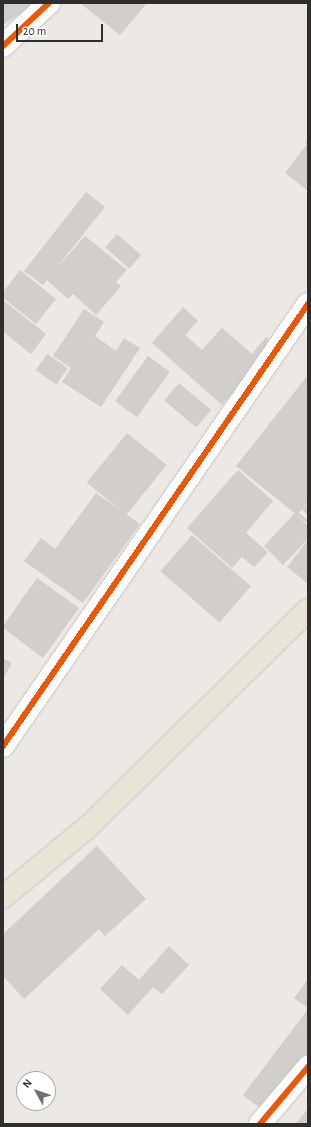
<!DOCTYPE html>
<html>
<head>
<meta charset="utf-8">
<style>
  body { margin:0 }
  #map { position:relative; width:311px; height:1127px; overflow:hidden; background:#ece8e4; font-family:"Alegreya Sans",sans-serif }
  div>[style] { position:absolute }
  .building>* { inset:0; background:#d1cecb; transform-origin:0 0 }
  .roads { filter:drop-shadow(0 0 1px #c5c4c5) drop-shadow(0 0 1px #c5c4c5) }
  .minor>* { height:22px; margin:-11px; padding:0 11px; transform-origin:11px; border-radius:11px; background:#fcfcfb }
  .major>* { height:22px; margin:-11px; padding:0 11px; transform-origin:11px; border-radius:11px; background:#e8e4d6 }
  .cycleway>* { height:6px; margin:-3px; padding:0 3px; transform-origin:3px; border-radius:3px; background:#e8590c }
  span { translate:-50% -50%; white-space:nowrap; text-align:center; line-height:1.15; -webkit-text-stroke:3px #fff; paint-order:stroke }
  .frame { position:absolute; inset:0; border:4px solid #2e2e2e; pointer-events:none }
  .north { position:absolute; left:16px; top:1071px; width:40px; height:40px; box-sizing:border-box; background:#fff; border:1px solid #ababab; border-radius:50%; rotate:310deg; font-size:11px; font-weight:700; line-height:16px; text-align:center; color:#2e2e2e }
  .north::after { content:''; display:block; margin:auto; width:14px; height:18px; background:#706f6e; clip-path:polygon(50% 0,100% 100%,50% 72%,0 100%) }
  .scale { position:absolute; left:16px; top:24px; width:87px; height:18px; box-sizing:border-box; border:2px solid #2e2e2e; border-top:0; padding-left:5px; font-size:12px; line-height:14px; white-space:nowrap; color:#2e2e2e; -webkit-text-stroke:3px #fff; paint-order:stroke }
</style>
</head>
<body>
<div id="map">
  <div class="building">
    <i style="clip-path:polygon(3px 3px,37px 3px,3px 25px)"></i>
    <i style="clip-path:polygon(80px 3px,147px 3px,120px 35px)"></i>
    <i style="clip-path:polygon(308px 139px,308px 191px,285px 173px,307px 144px,305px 143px)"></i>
    <i style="clip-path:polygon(86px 192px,105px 207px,54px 271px,85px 236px,127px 270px,116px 282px,121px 286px,96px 315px,73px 294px,68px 299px,47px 280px,43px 285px,24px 271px)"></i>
    <i style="left:117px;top:234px;width:32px;height:18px;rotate:41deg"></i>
    <i style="clip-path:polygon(20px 270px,56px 299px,36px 324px,3px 298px,3px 292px)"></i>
    <i style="clip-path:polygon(3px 300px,46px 334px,31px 354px,3px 332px)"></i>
    <i style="clip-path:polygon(183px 307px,198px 321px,185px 335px,202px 350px,222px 328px,252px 354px,266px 337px,275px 345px,222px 405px,152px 343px)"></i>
    <i style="clip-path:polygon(84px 309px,104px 322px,95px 336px,116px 351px,124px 338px,140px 348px,101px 407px,62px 382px,71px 368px,53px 356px)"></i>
    <i style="left:47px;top:354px;width:25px;height:20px;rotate:34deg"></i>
    <i style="left:148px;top:356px;width:27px;height:56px;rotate:36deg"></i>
    <i style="clip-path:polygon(308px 375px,308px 502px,299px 513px,308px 520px,308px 524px,236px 466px)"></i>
    <i style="left:179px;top:383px;width:42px;height:23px;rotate:40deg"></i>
    <i style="left:127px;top:433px;width:51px;height:64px;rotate:39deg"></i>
    <i style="clip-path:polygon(238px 470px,273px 501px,246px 533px,268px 552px,254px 567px,242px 557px,232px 568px,187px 528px)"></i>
    <i style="clip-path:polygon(96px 493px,140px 524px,83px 603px,24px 561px,41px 538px,55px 549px)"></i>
    <i style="clip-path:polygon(308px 503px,308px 515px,302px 510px)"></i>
    <i style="clip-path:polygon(295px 513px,308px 526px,308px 539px,283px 565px,264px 546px)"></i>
    <i style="left:192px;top:535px;width:78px;height:48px;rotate:41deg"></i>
    <i style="clip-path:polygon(308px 540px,308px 584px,287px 567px)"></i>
    <i style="clip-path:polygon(37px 578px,79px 608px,43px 658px,3px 628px,3px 626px)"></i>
    <i style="clip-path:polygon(3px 658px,12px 663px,3px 679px)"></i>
    <i style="clip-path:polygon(97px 846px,146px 899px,105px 936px,99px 929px,24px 999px,3px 976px,3px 934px)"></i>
    <i style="clip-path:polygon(169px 946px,189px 965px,162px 994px,153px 987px,128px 1015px,100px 989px,122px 965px,139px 980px)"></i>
    <i style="clip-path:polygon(308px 979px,308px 1008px,294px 998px)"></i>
    <i style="clip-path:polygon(308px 1009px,308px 1055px,265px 1112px,243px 1095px)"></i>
    <i style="clip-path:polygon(308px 1109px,308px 1124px,295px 1124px)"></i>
  </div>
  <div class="roads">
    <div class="minor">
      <i style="left:3px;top:46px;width:63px;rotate:-43.1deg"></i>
      <i style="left:3px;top:746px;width:537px;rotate:-55.39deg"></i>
      <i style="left:260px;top:1124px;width:75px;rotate:-49.9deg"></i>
    </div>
    <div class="major">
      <i style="left:3px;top:897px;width:113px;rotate:-39.6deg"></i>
      <i style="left:90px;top:825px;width:306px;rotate:-44.6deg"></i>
    </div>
  </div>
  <div class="cycleway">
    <i style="left:3px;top:46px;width:63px;rotate:-43.1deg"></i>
    <i style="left:3px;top:746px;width:537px;rotate:-55.39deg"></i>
    <i style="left:260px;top:1124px;width:75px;rotate:-49.9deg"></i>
  </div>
  <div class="frame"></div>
  <div class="north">N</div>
  <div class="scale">20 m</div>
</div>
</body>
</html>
